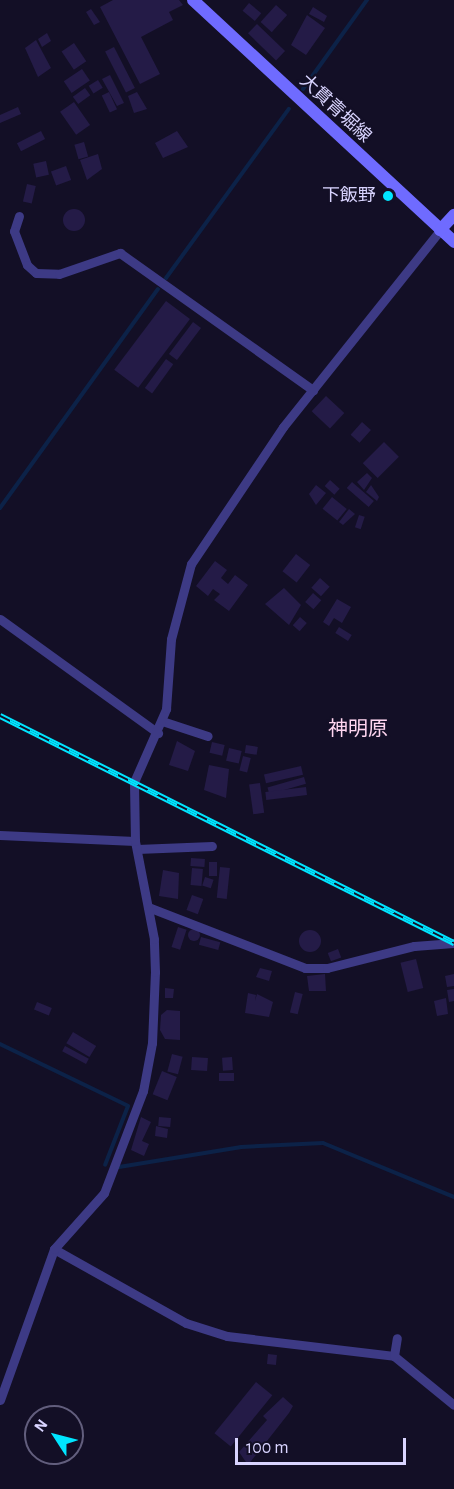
<!DOCTYPE html>
<html>
<head>
<meta charset="utf-8">
<style>
  body { margin:0 }
  #map { position:relative; width:454px; height:1489px; overflow:hidden; background:#130f26; font-family:"Alegreya Sans","Noto Sans JP",sans-serif }
  div>[style] { position:absolute }
  .stream>* { height:4px; margin:-2px; padding:0 2px; transform-origin:2px; border-radius:2px; background:#0c2248 }
  .building>* { inset:0; background:#241b47; transform-origin:0 0 }
  .round { border-radius:50% }
  .street>* { height:9px; margin:-4.5px; padding:0 4.5px; transform-origin:4.5px; border-radius:4.5px; background:#3d3a85 }
  .secondary>* { height:12px; margin:-6px; padding:0 6px; transform-origin:6px; border-radius:6px; background:#6f6bff }
  .rail>* { height:6px; margin-top:-3px; transform-origin:0; background:repeating-linear-gradient(90deg,#130f26 0 11px,#00e5ff 0 22px); box-sizing:border-box; border-block:2px solid #00e5ff }
  .dots>* { width:16px; height:16px; translate:-50% -50%; box-sizing:border-box; border:3px solid #130f26; border-radius:50% }
  span { translate:-50% -50%; white-space:nowrap; text-align:center; line-height:1.15; -webkit-text-stroke:4.5px #130f26; paint-order:stroke }
  .street-label { font-size:18px; color:#d9d4ff }
  .poi-label { font-size:18px; color:#d9d4ff }
  .right { translate:-100% -50%; text-align:right }
  .neighbourhood-label { font-size:20px; color:#ffd6f0 }
  .north { position:absolute; left:24px; top:1405px; width:60px; height:60px; box-sizing:border-box; background:#130f26; border:2px solid #625e7d; border-radius:50%; rotate:306deg; font-size:16px; font-weight:700; line-height:24px; text-align:center; color:#d9d4ff }
  .north::after { content:''; display:block; margin:auto; width:21px; height:27px; background:#00e5ff; clip-path:polygon(50% 0,100% 100%,50% 72%,0 100%) }
  .scale { position:absolute; left:235px; top:1438px; width:171px; height:27px; box-sizing:border-box; border:3px solid #d9d4ff; border-top:0; padding-left:8px; font-size:18px; line-height:21px; white-space:nowrap; color:#d9d4ff; -webkit-text-stroke:4px #130f26; paint-order:stroke }
</style>
</head>
<body>
<div id="map">
  <div class="stream">
    <i style="left:303px;top:89px;width:110px;rotate:-54.3deg"></i>
    <i style="left:166px;top:278px;width:209px;rotate:-54deg"></i>
    <i style="left:0;top:508px;width:270px;rotate:-54.2deg"></i>
    <i style="left:0;top:1044px;width:142px;rotate:25.8deg"></i>
    <i style="left:128px;top:1106px;width:63px;rotate:111.3deg"></i>
    <i style="left:119px;top:1167px;width:124px;rotate:-9.3deg"></i>
    <i style="left:241px;top:1147px;width:82px;rotate:-2.8deg"></i>
    <i style="left:323px;top:1143px;width:142px;rotate:22.4deg"></i>
  </div>
  <div class="building">
    <i style="clip-path:polygon(113px 0,179px 0,183px 5px,169px 12px,173px 20px,141px 37px,160px 74px,140px 84px,100px 7px)"></i>
    <i style="left:249px;top:3px;width:16px;height:10px;rotate:40deg"></i>
    <i style="left:276px;top:5px;width:15px;height:23px;rotate:42deg"></i>
    <i style="clip-path:polygon(313px 7px,327px 16px,324px 22px,309px 14px)"></i>
    <i style="clip-path:polygon(91px 9px,100px 22px,94px 25px,86px 12px)"></i>
    <i style="clip-path:polygon(307px 15px,325px 28px,306px 55px,291px 45px)"></i>
    <i style="left:257px;top:24px;width:39px;height:13px;rotate:44deg"></i>
    <i style="clip-path:polygon(47px 33px,51px 41px,42px 47px,38px 39px)"></i>
    <i style="clip-path:polygon(36px 40px,51px 68px,38px 77px,25px 48px)"></i>
    <i style="left:74px;top:43px;width:22px;height:15px;rotate:56deg"></i>
    <i style="left:114px;top:47px;width:46px;height:10px;rotate:63deg"></i>
    <i style="left:82px;top:69px;width:14px;height:22px;rotate:56deg"></i>
    <i style="clip-path:polygon(110px 75px,124px 103px,117px 106px,102px 79px)"></i>
    <i style="left:98px;top:80px;width:9px;height:11px;rotate:58deg"></i>
    <i style="left:85px;top:88px;width:9px;height:15px;rotate:54deg"></i>
    <i style="left:109px;top:92px;width:19px;height:8px;rotate:65deg"></i>
    <i style="clip-path:polygon(137px 92px,147px 109px,134px 113px,128px 96px)"></i>
    <i style="left:74px;top:102px;width:28px;height:17px;rotate:55deg"></i>
    <i style="clip-path:polygon(18px 107px,21px 114px,0 123px,0 115px)"></i>
    <i style="left:41px;top:131px;width:9px;height:27px;rotate:63deg"></i>
    <i style="clip-path:polygon(177px 131px,188px 147px,163px 158px,155px 143px)"></i>
    <i style="left:84px;top:142px;width:15px;height:10px;rotate:74deg"></i>
    <i style="clip-path:polygon(98px 154px,102px 169px,87px 180px,80px 160px)"></i>
    <i style="left:46px;top:161px;width:14px;height:13px;rotate:78deg"></i>
    <i style="left:66px;top:166px;width:15px;height:16px;rotate:70deg"></i>
    <i style="left:27px;top:184px;width:9px;height:18px;rotate:13deg"></i>
    <i class="round" style="left:63px;top:209px;width:22px;height:22px"></i>
    <i style="left:166px;top:301px;width:30px;height:86px;rotate:37deg"></i>
    <i style="left:193px;top:322px;width:10px;height:40px;rotate:37deg"></i>
    <i style="left:166px;top:359px;width:9px;height:36px;rotate:36deg"></i>
    <i style="left:326px;top:396px;width:25px;height:21px;rotate:43deg"></i>
    <i style="left:362px;top:422px;width:12px;height:17px;rotate:42deg"></i>
    <i style="left:384px;top:442px;width:21px;height:30px;rotate:45deg"></i>
    <i style="clip-path:polygon(367px 473px,372px 478px,364px 490px,357px 482px)"></i>
    <i style="left:330px;top:480px;width:13px;height:8px;rotate:42deg"></i>
    <i style="left:352px;top:482px;width:29px;height:8px;rotate:41deg"></i>
    <i style="clip-path:polygon(316px 485px,326px 493px,316px 505px,309px 494px)"></i>
    <i style="clip-path:polygon(371px 485px,379px 497px,377px 501px,366px 492px)"></i>
    <i style="left:332px;top:497px;width:19px;height:15px;rotate:39deg"></i>
    <i style="clip-path:polygon(349px 509px,355px 514px,343px 525px,339px 522px)"></i>
    <i style="left:359px;top:515px;width:6px;height:13px;rotate:18deg"></i>
    <i style="left:296px;top:554px;width:18px;height:22px;rotate:38deg"></i>
    <i style="clip-path:polygon(215px 561px,227px 570px,221px 578px,228px 584px,235px 575px,248px 585px,229px 611px,214px 600px,220px 594px,213px 589px,208px 596px,196px 586px)"></i>
    <i style="left:320px;top:578px;width:13px;height:13px;rotate:42deg"></i>
    <i style="clip-path:polygon(284px 588px,301px 605px,289px 625px,265px 604px)"></i>
    <i style="left:313px;top:593px;width:11px;height:12px;rotate:41deg"></i>
    <i style="clip-path:polygon(337px 599px,351px 607px,342px 623px,334px 618px,329px 626px,323px 622px)"></i>
    <i style="left:300px;top:617px;width:9px;height:11px;rotate:41deg"></i>
    <i style="left:339px;top:627px;width:15px;height:7px;rotate:32deg"></i>
    <i style="clip-path:polygon(177px 741px,195px 751px,188px 771px,169px 765px)"></i>
    <i style="left:212px;top:742px;width:13px;height:11px;rotate:13deg"></i>
    <i style="left:246px;top:745px;width:12px;height:8px;rotate:9deg"></i>
    <i style="left:229px;top:748px;width:13px;height:13px;rotate:13deg"></i>
    <i style="left:243px;top:756px;width:8px;height:15px;rotate:14deg"></i>
    <i style="clip-path:polygon(209px 765px,229px 769px,226px 798px,204px 790px)"></i>
    <i style="left:301px;top:766px;width:9px;height:38px;rotate:77deg"></i>
    <i style="left:304px;top:777px;width:7px;height:38px;rotate:74deg"></i>
    <i style="left:260px;top:783px;width:30px;height:11px;rotate:82deg"></i>
    <i style="left:306px;top:787px;width:8px;height:41px;rotate:83deg"></i>
    <i style="left:191px;top:858px;width:14px;height:8px;rotate:4deg"></i>
    <i style="left:209px;top:862px;width:8px;height:14px"></i>
    <i style="left:220px;top:867px;width:10px;height:31px;rotate:6deg"></i>
    <i style="left:192px;top:868px;width:11px;height:17px;rotate:5deg"></i>
    <i style="clip-path:polygon(163px 870px,179px 873px,178px 899px,159px 896px)"></i>
    <i style="left:205px;top:877px;width:9px;height:9px;rotate:18deg"></i>
    <i style="left:192px;top:895px;width:12px;height:16px;rotate:20deg"></i>
    <i style="left:178px;top:927px;width:9px;height:21px;rotate:18deg"></i>
    <i class="round" style="left:188px;top:929px;width:12px;height:12px"></i>
    <i class="round" style="left:299px;top:930px;width:22px;height:22px"></i>
    <i style="left:201px;top:937px;width:20px;height:8px;rotate:15deg"></i>
    <i style="left:338px;top:949px;width:9px;height:11px;rotate:69deg"></i>
    <i style="left:416px;top:959px;width:30px;height:16px;rotate:76deg"></i>
    <i style="clip-path:polygon(260px 968px,272px 971px,269px 981px,256px 977px)"></i>
    <i style="clip-path:polygon(325px 974px,326px 991px,309px 991px,307px 976px)"></i>
    <i style="clip-path:polygon(454px 974px,454px 986px,447px 987px,445px 976px)"></i>
    <i style="clip-path:polygon(165px 988px,174px 989px,173px 998px,165px 998px)"></i>
    <i style="clip-path:polygon(454px 989px,454px 1001px,449px 1002px,447px 990px)"></i>
    <i style="left:295px;top:992px;width:8px;height:21px;rotate:14deg"></i>
    <i style="clip-path:polygon(248px 993px,256px 995px,255px 1001px,257px 994px,273px 1002px,269px 1017px,245px 1013px)"></i>
    <i style="clip-path:polygon(446px 998px,448px 1014px,437px 1016px,434px 1001px)"></i>
    <i style="left:37px;top:1002px;width:16px;height:8px;rotate:22deg"></i>
    <i style="clip-path:polygon(167px 1010px,180px 1011px,180px 1040px,165px 1039px,160px 1030px,161px 1015px)"></i>
    <i style="left:73px;top:1032px;width:27px;height:13px;rotate:31deg"></i>
    <i style="left:65px;top:1046px;width:27px;height:6px;rotate:28deg"></i>
    <i style="left:172px;top:1054px;width:11px;height:18px;rotate:15deg"></i>
    <i style="left:192px;top:1057px;width:16px;height:13px;rotate:4deg"></i>
    <i style="left:232px;top:1057px;width:13px;height:10px;rotate:86deg"></i>
    <i style="left:162px;top:1071px;width:16px;height:25px;rotate:22deg"></i>
    <i style="left:219px;top:1073px;width:15px;height:8px"></i>
    <i style="clip-path:polygon(141px 1117px,151px 1122px,142px 1141px,149px 1144px,144px 1156px,131px 1150px)"></i>
    <i style="left:159px;top:1117px;width:12px;height:9px;rotate:5deg"></i>
    <i style="clip-path:polygon(156px 1126px,168px 1129px,167px 1138px,155px 1136px)"></i>
    <i style="left:268px;top:1354px;width:9px;height:10px;rotate:6deg"></i>
    <i style="left:256px;top:1382px;width:21px;height:66px;rotate:39deg"></i>
    <i style="clip-path:polygon(283px 1397px,293px 1406px,289px 1413px,248px 1465px,239px 1452px,267px 1420px,263px 1416px)"></i>
  </div>
  <div class="street">
    <i style="left:19px;top:216px;width:16px;rotate:108deg"></i>
    <i style="left:14px;top:231px;width:36px;rotate:69deg"></i>
    <i style="left:27px;top:265px;width:12px;rotate:42deg"></i>
    <i style="left:36px;top:273px;width:23px;rotate:2deg"></i>
    <i style="left:59px;top:274px;width:65px;rotate:-19deg"></i>
    <i style="left:120px;top:253px;width:237px;rotate:35.4deg"></i>
    <i style="left:0;top:619px;width:195px;rotate:35.8deg"></i>
    <i style="left:162px;top:721px;width:48px;rotate:18.1deg"></i>
    <i style="left:0;top:835px;width:135px;rotate:2.5deg"></i>
    <i style="left:137px;top:849px;width:75px;rotate:-2.3deg"></i>
    <i style="left:148px;top:907px;width:168px;rotate:21.2deg"></i>
    <i style="left:305px;top:968px;width:22px"></i>
    <i style="left:327px;top:968px;width:90px;rotate:-14.2deg"></i>
    <i style="left:414px;top:946px;width:40px;rotate:-4.3deg"></i>
    <i style="left:54px;top:1249px;width:151px;rotate:29.3deg"></i>
    <i style="left:186px;top:1323px;width:43px;rotate:17.6deg"></i>
    <i style="left:227px;top:1336px;width:168px;rotate:6.8deg"></i>
    <i style="left:394px;top:1356px;width:77px;rotate:39.2deg"></i>
    <i style="left:394px;top:1356px;width:18px;rotate:-81deg"></i>
    <i style="left:0;top:1400px;width:160px;rotate:-70.3deg"></i>
    <i style="left:54px;top:1249px;width:75px;rotate:-48.2deg"></i>
    <i style="left:104px;top:1193px;width:109px;rotate:-69.1deg"></i>
    <i style="left:143px;top:1091px;width:49px;rotate:-79.4deg"></i>
    <i style="left:152px;top:1043px;width:71px;rotate:-87.6deg"></i>
    <i style="left:155px;top:972px;width:33px;rotate:-92deg"></i>
    <i style="left:154px;top:939px;width:100px;rotate:-101deg"></i>
    <i style="left:135px;top:841px;width:59px;rotate:-91deg"></i>
    <i style="left:134px;top:782px;width:80px;rotate:-66.3deg"></i>
    <i style="left:166px;top:709px;width:70px;rotate:-85.9deg"></i>
    <i style="left:171px;top:639px;width:78px;rotate:-75.1deg"></i>
    <i style="left:191px;top:564px;width:165px;rotate:-56.1deg"></i>
    <i style="left:283px;top:427px;width:252px;rotate:-51.4deg"></i>
  </div>
  <div class="secondary">
    <i style="left:193px;top:0;width:356px;rotate:42.8deg"></i>
    <i style="left:440px;top:230px;width:21px;rotate:-47deg"></i>
  </div>
  <div class="rail">
    <i style="left:0;top:716px;width:508px;rotate:26.57deg"></i>
  </div>
  <div class="dots">
    <i style="left:388px;top:196px;background:#00e5ff"></i>
  </div>
  <div class="street-label">
    <span style="left:335px;top:109px;rotate:43deg">大貫青堀線</span>
  </div>
  <div class="poi-label">
    <span class="right" style="left:376px;top:196px">下飯野</span>
  </div>
  <div class="neighbourhood-label">
    <span style="left:358px;top:729px">神明原</span>
  </div>
  <div class="north">N</div>
  <div class="scale">100 m</div>
</div>
</body>
</html>
